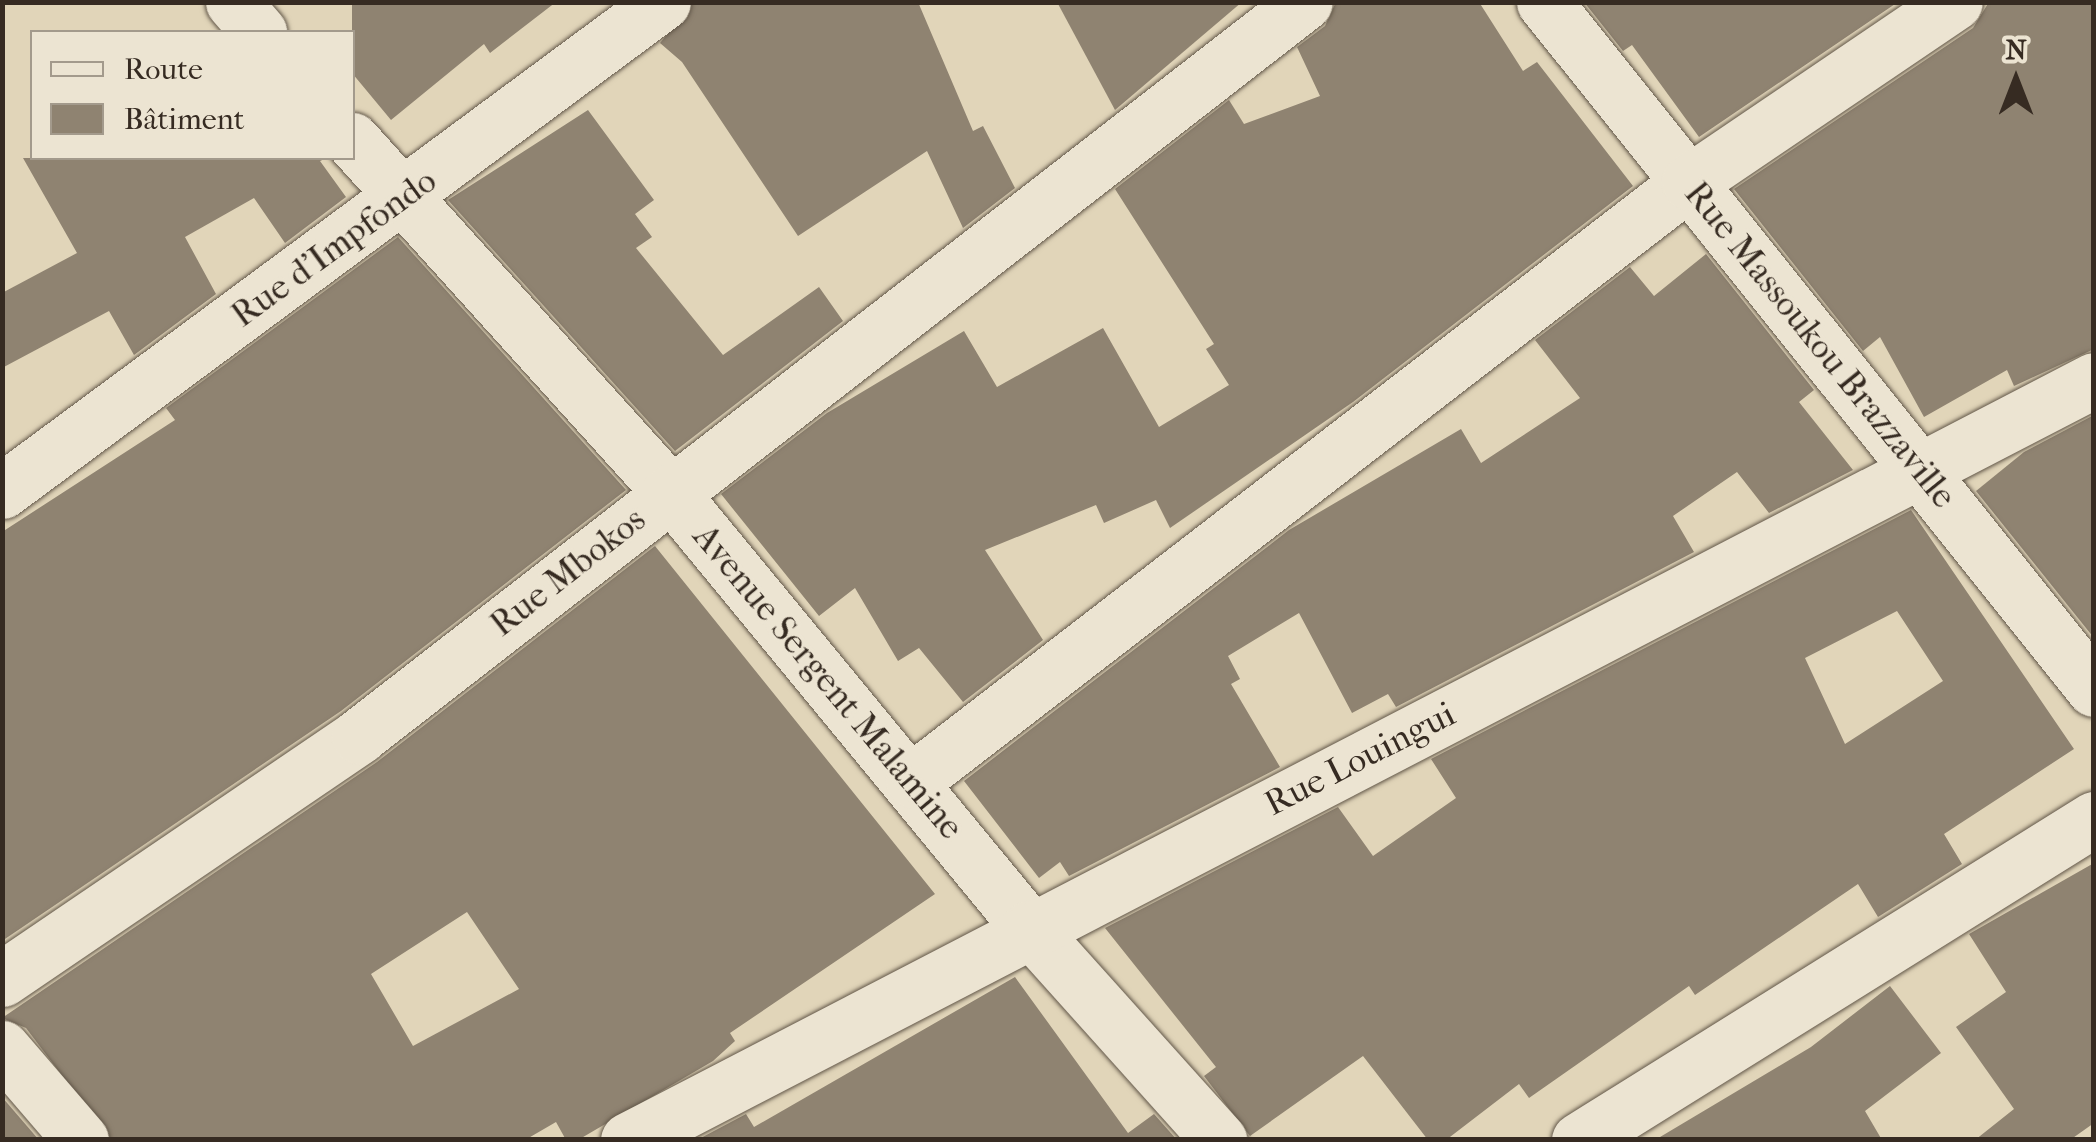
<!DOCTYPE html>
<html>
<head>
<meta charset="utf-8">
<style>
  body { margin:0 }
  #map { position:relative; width:2096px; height:1142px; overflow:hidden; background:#e1d5b9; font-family:"IM FELL French Canon",serif }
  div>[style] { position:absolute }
  .building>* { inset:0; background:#8f8371 }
  .roads { filter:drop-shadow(0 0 2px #615648) drop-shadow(0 0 2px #615648) }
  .minor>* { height:55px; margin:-27.5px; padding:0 27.5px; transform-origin:27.5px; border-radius:27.5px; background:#ece4d2 }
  span { translate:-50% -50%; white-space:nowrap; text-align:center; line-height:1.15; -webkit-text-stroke:8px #ece4d2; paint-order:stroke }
  .street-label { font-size:35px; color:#362b22 }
  .frame { position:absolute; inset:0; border:5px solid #362b22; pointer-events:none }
  .legend { position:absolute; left:30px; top:30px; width:325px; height:130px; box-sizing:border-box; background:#ece4d2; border:2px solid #a39a8c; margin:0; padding:12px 18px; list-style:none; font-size:30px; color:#362b22 }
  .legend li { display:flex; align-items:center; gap:20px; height:50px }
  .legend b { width:50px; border:2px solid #a39a8c }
  .north { position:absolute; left:1966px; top:30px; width:100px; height:100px; -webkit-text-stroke:8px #ece4d2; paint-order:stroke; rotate:0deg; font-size:28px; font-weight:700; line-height:40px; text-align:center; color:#362b22 }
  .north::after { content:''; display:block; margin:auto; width:35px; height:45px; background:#362b22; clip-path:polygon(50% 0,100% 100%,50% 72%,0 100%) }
</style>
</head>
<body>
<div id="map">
  <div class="building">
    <i style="clip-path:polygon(352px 2px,556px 2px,490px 53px,484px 44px,391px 120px,352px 73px)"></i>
    <i style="clip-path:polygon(694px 2px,918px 2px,973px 131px,983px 126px,1015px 188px,963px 228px,927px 151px,798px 236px,682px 62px,660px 43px)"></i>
    <i style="clip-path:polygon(1057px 2px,1242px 2px,1115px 110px)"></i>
    <i style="clip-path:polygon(1336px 2px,1479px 2px,1523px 71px,1537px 62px,1633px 186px,1353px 402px,1170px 528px,1156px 500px,1104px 523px,1096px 505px,985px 550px,1043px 640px,963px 702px,919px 648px,898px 661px,855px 588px,819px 616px,721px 494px,827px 413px,964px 331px,997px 387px,1103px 328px,1159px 427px,1229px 385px,1206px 349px,1214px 344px,1115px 189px,1229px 100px,1244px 124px,1320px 96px,1297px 47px,1325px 26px)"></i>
    <i style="clip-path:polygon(1584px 2px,1898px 2px,1699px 137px,1632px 45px,1623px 51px)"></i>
    <i style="clip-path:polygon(1989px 2px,2094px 2px,2094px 349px,2014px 386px,2007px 370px,1924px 417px,1880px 337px,1863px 351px,1734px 189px,1973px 28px)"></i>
    <i style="clip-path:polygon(588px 110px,654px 200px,635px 214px,652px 237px,636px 248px,723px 355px,819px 287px,843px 321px,675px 451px,448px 200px)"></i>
    <i style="clip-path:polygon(23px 158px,327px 158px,320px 161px,346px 197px,285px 243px,254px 198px,185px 237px,216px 294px,134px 355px,109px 311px,2px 368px,2px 293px,77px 253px)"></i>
    <i style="clip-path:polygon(398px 237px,626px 490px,341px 711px,2px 941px,2px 532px,175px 420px,166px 408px)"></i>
    <i style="clip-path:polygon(1706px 254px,1814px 390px,1799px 402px,1853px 470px,1769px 513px,1737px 472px,1673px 516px,1694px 552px,1396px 707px,1388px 694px,1352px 713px,1299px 613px,1228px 656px,1240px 679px,1231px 684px,1280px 767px,1069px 876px,1060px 862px,1039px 878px,964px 781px,1289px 530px,1461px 429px,1481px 463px,1580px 398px,1535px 340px,1630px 267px,1654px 296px)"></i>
    <i style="clip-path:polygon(2094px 415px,2094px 638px,1976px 491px,2024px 452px)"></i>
    <i style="clip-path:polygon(evenodd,1911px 510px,2074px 749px,1944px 834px,1962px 864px,1878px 917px,1858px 884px,1695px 995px,1689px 986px,1529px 1098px,1519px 1084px,1446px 1140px,1428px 1140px,1363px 1056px,1250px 1136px,1204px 1076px,1216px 1067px,1105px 928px,1338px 807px,1373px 856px,1456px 798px,1431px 759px,1911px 510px,1897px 611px,1943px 681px,1845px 744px,1805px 658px,1897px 611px)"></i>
    <i style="clip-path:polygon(evenodd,655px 546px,935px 894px,730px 1033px,735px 1041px,713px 1061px,578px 1140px,566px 1140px,556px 1122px,525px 1140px,111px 1140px,26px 1028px,2px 1018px,377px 762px,655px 546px,467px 912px,519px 989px,413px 1046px,371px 974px,467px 912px)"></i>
    <i style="clip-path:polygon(2094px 863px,2094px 1123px,2070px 1140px,1975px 1140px,2014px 1109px,1956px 1027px,2006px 992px,1969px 934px)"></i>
    <i style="clip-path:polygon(1015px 977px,1128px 1133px,1154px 1114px,1177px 1140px,697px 1140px,746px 1114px,754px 1127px)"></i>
    <i style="clip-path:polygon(1890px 986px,1941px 1053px,1865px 1111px,1882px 1140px,1655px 1140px,1811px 1047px)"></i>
    <i style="clip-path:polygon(2px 1097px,39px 1140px,2px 1140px)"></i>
  </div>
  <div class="roads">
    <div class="minor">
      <i style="left:233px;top:2px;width:40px;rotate:49deg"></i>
      <i style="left:1544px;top:2px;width:880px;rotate:51.32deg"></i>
      <i style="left:352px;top:140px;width:474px;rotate:47.9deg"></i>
      <i style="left:670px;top:492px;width:565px;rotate:50.53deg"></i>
      <i style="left:1029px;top:928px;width:285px;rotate:48.1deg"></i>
      <i style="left:2px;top:491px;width:822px;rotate:-36.49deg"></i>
      <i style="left:913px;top:780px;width:980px;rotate:-37.62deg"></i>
      <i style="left:1689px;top:182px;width:321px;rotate:-34.1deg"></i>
      <i style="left:2px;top:979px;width:432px;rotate:-34.2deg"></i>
      <i style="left:359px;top:736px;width:1197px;rotate:-37.81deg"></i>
      <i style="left:2px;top:1048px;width:121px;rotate:49.3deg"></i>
      <i style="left:628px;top:1140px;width:1651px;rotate:-27.4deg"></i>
      <i style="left:1579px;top:1140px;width:607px;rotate:-31.94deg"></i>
    </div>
  </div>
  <div class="street-label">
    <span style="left:334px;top:248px;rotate:-36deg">Rue d'Impfondo</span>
    <span style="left:1820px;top:345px;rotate:51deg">Rue Massoukou Brazzaville</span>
    <span style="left:568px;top:572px;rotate:-38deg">Rue Mbokos</span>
    <span style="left:828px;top:682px;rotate:50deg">Avenue Sergent Malamine</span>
    <span style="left:1360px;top:759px;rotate:-27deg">Rue Louingui</span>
  </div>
  <div class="frame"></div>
  <ul class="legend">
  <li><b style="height:12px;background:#ece4d2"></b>Route</li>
  <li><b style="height:28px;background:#8f8371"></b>Bâtiment</li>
  </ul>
  <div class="north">N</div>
</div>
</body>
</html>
